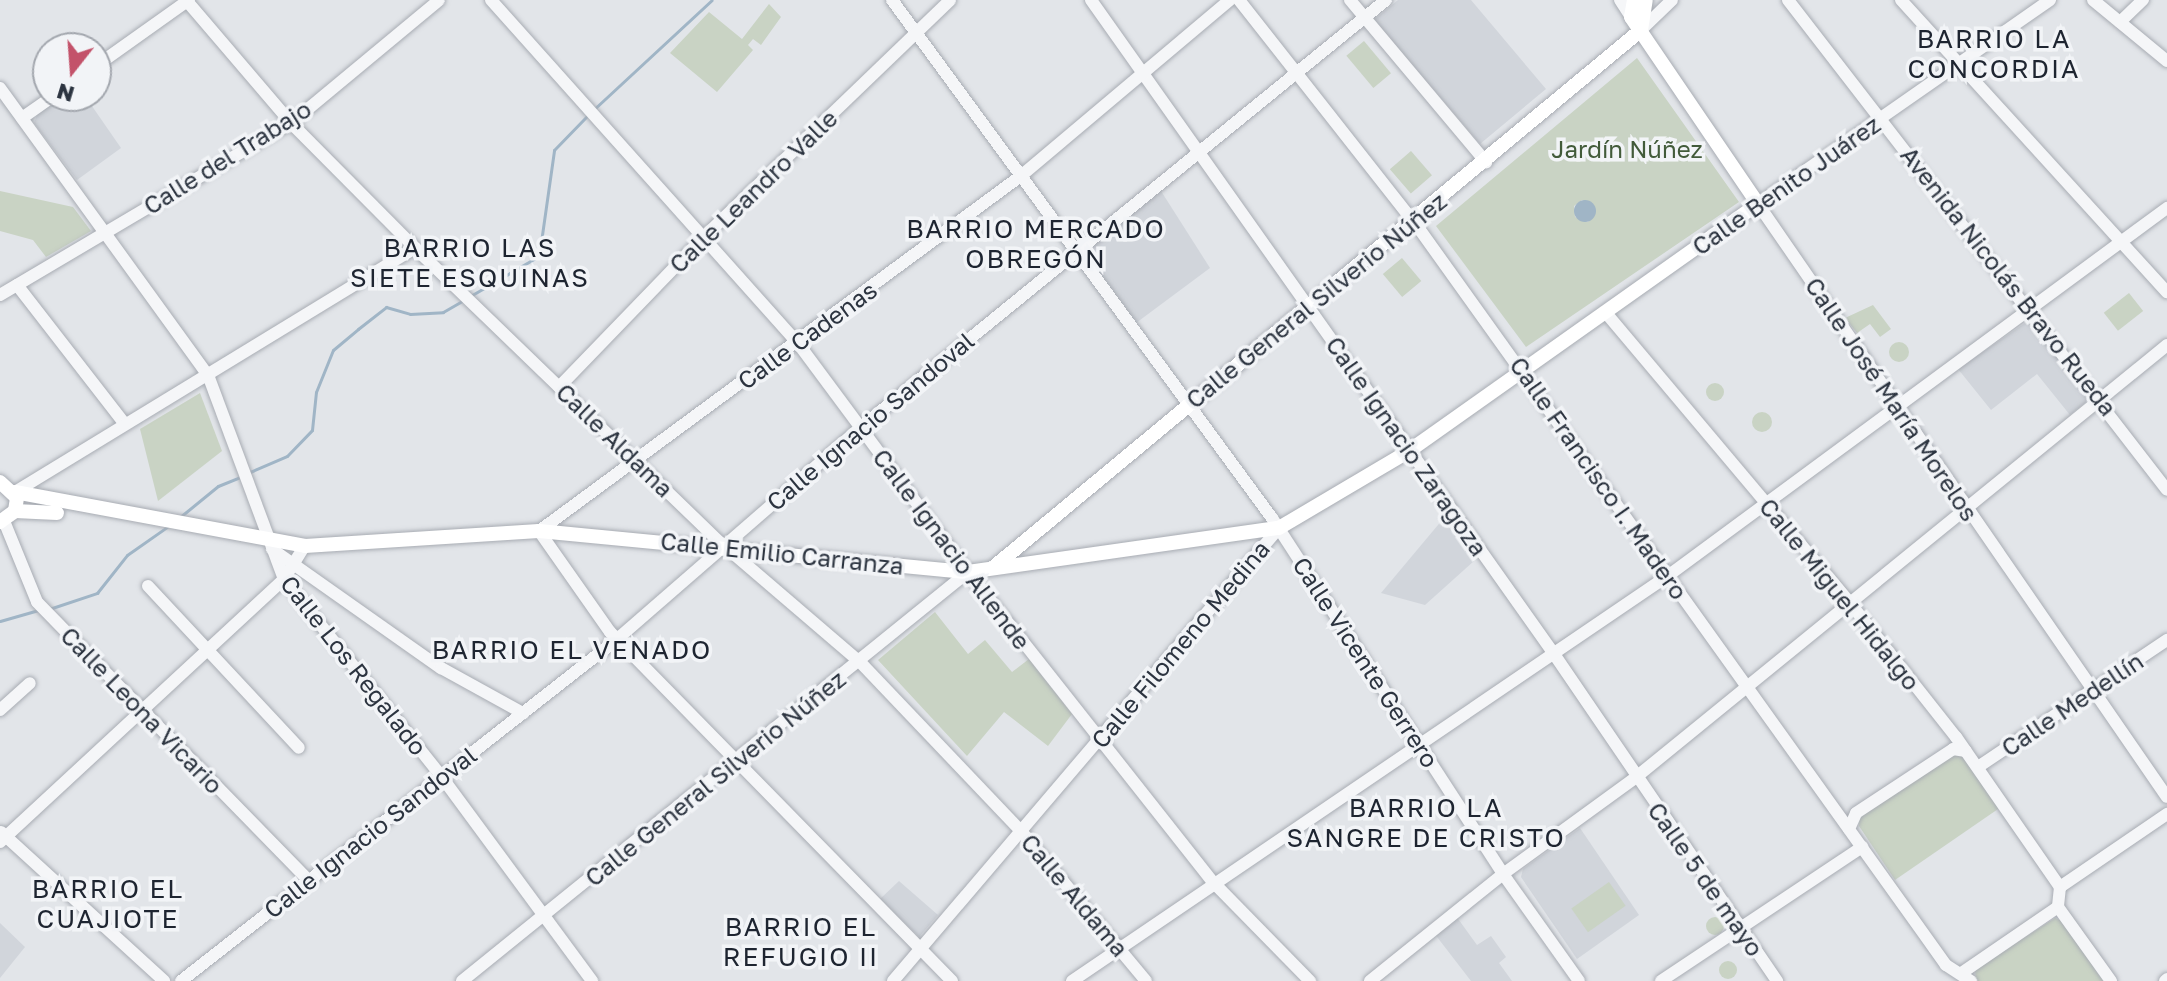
<!DOCTYPE html>
<html>
<head>
<meta charset="utf-8">
<style>
  body { margin:0 }
  #map { position:relative; width:2167px; height:981px; overflow:hidden; background:#e2e5e9; font-family:"Golos Text",sans-serif }
  div>[style] { position:absolute }
  .built>* { inset:0; background:#d1d5db }
  .green>* { inset:0; background:#c9d3c4; transform-origin:0 0 }
  .round { border-radius:50% }
  .water>* { inset:0; background:#a0b5c6 }
  .stream>* { height:3px; margin:-1.5px; padding:0 1.5px; transform-origin:1.5px; border-radius:1.5px; background:#a0b5c6 }
  .roads { filter:drop-shadow(0 0 2px #a8acb3) drop-shadow(0 0 2px #a8acb3) }
  .minor>* { height:12px; margin:-6px; padding:0 6px; transform-origin:6px; border-radius:6px; background:#f5f6f8 }
  .major>* { height:14px; margin:-7px; padding:0 7px; transform-origin:7px; border-radius:7px; background:#fff }
  span { translate:-50% -50%; white-space:nowrap; text-align:center; line-height:1.15; -webkit-text-stroke:7px #f2f4f7; paint-order:stroke }
  .park-label { font-size:24px; color:#425b3a }
  .street-label { font-size:24px; color:#2c3440 }
  .neighbourhood-label { font-size:26px; color:#1e2531; letter-spacing:2px }
  .north { position:absolute; left:32px; top:32px; width:80px; height:80px; box-sizing:border-box; background:#f2f4f7; border:2px solid #a3a7ae; border-radius:50%; rotate:197deg; font-size:22px; font-weight:700; line-height:32px; text-align:center; color:#2c3440 }
  .north::after { content:''; display:block; margin:auto; width:28px; height:36px; background:#c3526a; clip-path:polygon(50% 0,100% 100%,50% 72%,0 100%) }
</style>
</head>
<body>
<div id="map">
  <div class="built">
    <i style="clip-path:polygon(1398px 0,1471px 0,1546px 89px,1480px 144px,1374px 20px)"></i>
    <i style="clip-path:polygon(63px 96px,85px 96px,121px 148px,77px 180px,34px 123px,37px 115px)"></i>
    <i style="clip-path:polygon(1161px 191px,1210px 268px,1136px 323px,1085px 254px,1086px 246px)"></i>
    <i style="clip-path:polygon(2031px 319px,2092px 397px,2070px 415px,2037px 374px,1991px 410px,1958px 369px)"></i>
    <i style="clip-path:polygon(1443px 519px,1474px 561px,1425px 605px,1381px 593px)"></i>
    <i style="clip-path:polygon(1580px 828px,1639px 915px,1577px 959px,1521px 877px,1523px 869px)"></i>
    <i style="clip-path:polygon(899px 881px,938px 915px,919px 937px,880px 899px)"></i>
    <i style="clip-path:polygon(1456px 916px,1477px 945px,1491px 936px,1506px 957px,1499px 963px,1512px 981px,1471px 981px,1434px 933px)"></i>
    <i style="clip-path:polygon(0 923px,25px 947px,0 978px)"></i>
  </div>
  <div class="green">
    <i style="clip-path:polygon(769px 4px,781px 17px,761px 45px,753px 39px,748px 45px,753px 50px,717px 92px,670px 53px,709px 12px,742px 39px)"></i>
    <i style="left:1364px;top:41px;width:42px;height:23px;rotate:50deg"></i>
    <i style="clip-path:polygon(evenodd,1637px 58px,1739px 202px,1526px 347px,1436px 226px,1637px 58px,1582px 200px,1596px 210px,1588px 222px,1575px 217px,1574px 206px,1582px 200px)"></i>
    <i style="left:1411px;top:151px;width:32px;height:28px;rotate:49deg"></i>
    <i style="clip-path:polygon(0 191px,73px 207px,91px 231px,46px 257px,33px 240px,0 231px)"></i>
    <i style="left:1402px;top:258px;width:30px;height:25px;rotate:50deg"></i>
    <i style="left:2129px;top:293px;width:23px;height:32px;rotate:52deg"></i>
    <i style="clip-path:polygon(1873px 305px,1891px 329px,1880px 337px,1870px 324px,1857px 333px,1845px 318px)"></i>
    <i class="round" style="left:1889px;top:342px;width:20px;height:20px"></i>
    <i class="round" style="left:1706px;top:383px;width:18px;height:18px"></i>
    <i style="clip-path:polygon(200px 393px,222px 451px,158px 501px,140px 429px)"></i>
    <i class="round" style="left:1752px;top:412px;width:20px;height:20px"></i>
    <i style="clip-path:polygon(935px 612px,968px 654px,985px 640px,1012px 672px,1029px 659px,1072px 714px,1048px 746px,1004px 712px,967px 756px,878px 660px)"></i>
    <i style="clip-path:polygon(1952px 754px,1962px 756px,2001px 807px,1895px 880px,1859px 826px,1860px 816px)"></i>
    <i style="left:1609px;top:882px;width:29px;height:46px;rotate:55deg"></i>
    <i class="round" style="left:1706px;top:917px;width:18px;height:18px"></i>
    <i style="clip-path:polygon(2055px 918px,2062px 921px,2103px 981px,1976px 981px,1975px 969px)"></i>
    <i class="round" style="left:1719px;top:961px;width:18px;height:18px"></i>
  </div>
  <div class="water">
    <i class="round" style="left:1574px;top:200px;width:22px;height:22px"></i>
  </div>
  <div class="stream">
    <i style="left:592px;top:111px;width:163px;rotate:-42.8deg"></i>
    <i style="left:472px;top:295px;width:78px;rotate:-30.2deg"></i>
    <i style="left:539px;top:256px;width:107px;rotate:-81.9deg"></i>
    <i style="left:554px;top:150px;width:47px;rotate:-45.9deg"></i>
    <i style="left:250px;top:472px;width:40px;rotate:-23.4deg"></i>
    <i style="left:287px;top:456px;width:36px;rotate:-46deg"></i>
    <i style="left:312px;top:430px;width:38px;rotate:-84deg"></i>
    <i style="left:316px;top:392px;width:45px;rotate:-68deg"></i>
    <i style="left:333px;top:350px;width:33px;rotate:-40deg"></i>
    <i style="left:358px;top:329px;width:36px;rotate:-38deg"></i>
    <i style="left:386px;top:307px;width:25px;rotate:16deg"></i>
    <i style="left:410px;top:314px;width:33px;rotate:-3deg"></i>
    <i style="left:443px;top:312px;width:22px;rotate:-30deg"></i>
    <i style="left:180px;top:517px;width:49px;rotate:-39.2deg"></i>
    <i style="left:218px;top:486px;width:27px;rotate:-22deg"></i>
    <i style="left:49px;top:609px;width:51px;rotate:-18.4deg"></i>
    <i style="left:97px;top:593px;width:48px;rotate:-51.7deg"></i>
    <i style="left:127px;top:555px;width:49px;rotate:-35deg"></i>
    <i style="left:0;top:621px;width:40px;rotate:-16deg"></i>
  </div>
  <div class="roads">
    <div class="minor">
      <i style="left:186px;top:0;width:162px;rotate:49.5deg"></i>
      <i style="left:291px;top:123px;width:176px;rotate:45.2deg"></i>
      <i style="left:415px;top:248px;width:425px;rotate:44deg"></i>
      <i style="left:721px;top:543px;width:183px;rotate:40.6deg"></i>
      <i style="left:860px;top:662px;width:233px;rotate:46.4deg"></i>
      <i style="left:1021px;top:831px;width:195px;rotate:50.2deg"></i>
      <i style="left:491px;top:0;width:459px;rotate:48.2deg"></i>
      <i style="left:797px;top:342px;width:287px;rotate:53.4deg"></i>
      <i style="left:968px;top:572px;width:395px;rotate:51.7deg"></i>
      <i style="left:1213px;top:882px;width:139px;rotate:45.6deg"></i>
      <i style="left:892px;top:0;width:642px;rotate:53.74deg"></i>
      <i style="left:1272px;top:518px;width:424px;rotate:57deg"></i>
      <i style="left:1503px;top:874px;width:131px;rotate:54.6deg"></i>
      <i style="left:1091px;top:0;width:801px;rotate:54.7deg"></i>
      <i style="left:1554px;top:654px;width:396px;rotate:55.7deg"></i>
      <i style="left:1239px;top:0;width:293px;rotate:51.8deg"></i>
      <i style="left:1420px;top:230px;width:904px;rotate:54.41deg"></i>
      <i style="left:1946px;top:965px;width:30px;rotate:33deg"></i>
      <i style="left:1350px;top:0;width:212px;rotate:50deg"></i>
      <i style="left:1620px;top:0;width:20px;rotate:57deg"></i>
      <i style="left:1788px;top:0;width:619px;rotate:52.28deg"></i>
      <i style="left:1901px;top:0;width:395px;rotate:47.7deg"></i>
      <i style="left:2050px;top:0;width:356px;rotate:145.1deg"></i>
      <i style="left:1758px;top:204px;width:720px;rotate:55.41deg"></i>
      <i style="left:2093px;top:0;width:96px;rotate:39.5deg"></i>
      <i style="left:2120px;top:22px;width:32px;rotate:-44deg"></i>
      <i style="left:1641px;top:30px;width:43px;rotate:-44.1deg"></i>
      <i style="left:96px;top:66px;width:114px;rotate:-35.4deg"></i>
      <i style="left:0;top:88px;width:354px;rotate:54.1deg"></i>
      <i style="left:208px;top:375px;width:218px;rotate:69.6deg"></i>
      <i style="left:284px;top:579px;width:252px;rotate:51.4deg"></i>
      <i style="left:441px;top:776px;width:255px;rotate:53.6deg"></i>
      <i style="left:22px;top:118px;width:38px;rotate:-35deg"></i>
      <i style="left:17px;top:285px;width:175px;rotate:52.2deg"></i>
      <i style="left:0;top:295px;width:338px;rotate:-30.6deg"></i>
      <i style="left:291px;top:123px;width:192px;rotate:-39.7deg"></i>
      <i style="left:1606px;top:313px;width:379px;rotate:49.9deg"></i>
      <i style="left:1850px;top:603px;width:171px;rotate:51.7deg"></i>
      <i style="left:1956px;top:737px;width:183px;rotate:55.3deg"></i>
      <i style="left:559px;top:387px;width:210px;rotate:-46deg"></i>
      <i style="left:705px;top:236px;width:340px;rotate:-43.9deg"></i>
      <i style="left:15px;top:492px;width:469px;rotate:-31.4deg"></i>
      <i style="left:4px;top:521px;width:87px;rotate:67.8deg"></i>
      <i style="left:37px;top:602px;width:388px;rotate:45.7deg"></i>
      <i style="left:272px;top:549px;width:207px;rotate:35.2deg"></i>
      <i style="left:441px;top:668px;width:94px;rotate:28.8deg"></i>
      <i style="left:148px;top:586px;width:221px;rotate:47deg"></i>
      <i style="left:0;top:710px;width:40px;rotate:-42deg"></i>
      <i style="left:1978px;top:767px;width:228px;rotate:-33.9deg"></i>
      <i style="left:1849px;top:829px;width:17px;rotate:-66deg"></i>
      <i style="left:1856px;top:813px;width:116px;rotate:-33.4deg"></i>
      <i style="left:1953px;top:749px;width:13px;rotate:9deg"></i>
      <i style="left:1px;top:832px;width:221px;rotate:42.4deg"></i>
      <i style="left:0;top:842px;width:387px;rotate:-42.8deg"></i>
      <i style="left:284px;top:579px;width:39px;rotate:-58deg"></i>
      <i style="left:2060px;top:887px;width:130px;rotate:-34.3deg"></i>
      <i style="left:2060px;top:887px;width:20px;rotate:96deg"></i>
      <i style="left:2058px;top:907px;width:91px;rotate:54.4deg"></i>
      <i style="left:1963px;top:972px;width:115px;rotate:-34.4deg"></i>
      <i style="left:181px;top:981px;width:553px;rotate:-38.09deg"></i>
      <i style="left:616px;top:640px;width:323px;rotate:-41deg"></i>
      <i style="left:860px;top:428px;width:678px;rotate:-39.13deg"></i>
      <i style="left:462px;top:981px;width:651px;rotate:-38.95deg"></i>
      <i style="left:893px;top:981px;width:595px;rotate:-49.57deg"></i>
      <i style="left:952px;top:981px;width:489px;rotate:-134.4deg"></i>
      <i style="left:610px;top:632px;width:123px;rotate:-125.1deg"></i>
      <i style="left:539px;top:531px;width:600px;rotate:-36.39deg"></i>
      <i style="left:1022px;top:175px;width:272px;rotate:-40.1deg"></i>
      <i style="left:1072px;top:981px;width:722px;rotate:-34.22deg"></i>
      <i style="left:1669px;top:575px;width:619px;rotate:-36.39deg"></i>
      <i style="left:1370px;top:981px;width:171px;rotate:-38.8deg"></i>
      <i style="left:1503px;top:874px;width:163px;rotate:-36deg"></i>
      <i style="left:1635px;top:778px;width:686px;rotate:-39.14deg"></i>
      <i style="left:1661px;top:981px;width:242px;rotate:-33.7deg"></i>
      <i style="left:2165px;top:981px;width:3px;rotate:-45deg"></i>
    </div>
    <div class="major">
      <i style="left:1641px;top:30px;width:30px;rotate:-81deg"></i>
      <i style="left:0;top:482px;width:23px;rotate:43deg"></i>
      <i style="left:17px;top:498px;width:13px;rotate:99deg"></i>
      <i style="left:15px;top:511px;width:19px;rotate:144deg"></i>
      <i style="left:15px;top:492px;width:295px;rotate:10.5deg"></i>
      <i style="left:305px;top:546px;width:234px;rotate:-3.7deg"></i>
      <i style="left:539px;top:531px;width:431px;rotate:5.5deg"></i>
      <i style="left:968px;top:572px;width:314px;rotate:-8.1deg"></i>
      <i style="left:1279px;top:528px;width:151px;rotate:-30.6deg"></i>
      <i style="left:1409px;top:451px;width:428px;rotate:-35.3deg"></i>
      <i style="left:1758px;top:204px;width:226px;rotate:-124.2deg"></i>
      <i style="left:1631px;top:17px;width:17px;rotate:-80deg"></i>
      <i style="left:15px;top:511px;width:42px;rotate:2.7deg"></i>
      <i style="left:995px;top:566px;width:839px;rotate:-39.68deg"></i>
    </div>
  </div>
  <div class="park-label">
    <span style="left:1627px;top:149px">Jardín Núñez</span>
  </div>
  <div class="street-label">
    <span style="left:227px;top:157px;rotate:-32deg">Calle del Trabajo</span>
    <span style="left:1786px;top:185px;rotate:-35deg">Calle Benito Juárez</span>
    <span style="left:753px;top:191px;rotate:-44deg">Calle Leandro Valle</span>
    <span style="left:2009px;top:281px;rotate:52deg">Avenida Nicolás Bravo Rueda</span>
    <span style="left:1316px;top:300px;rotate:-39deg">Calle General Silverio Núñez</span>
    <span style="left:807px;top:335px;rotate:-36deg">Calle Cadenas</span>
    <span style="left:1892px;top:399px;rotate:56deg">Calle José María Morelos</span>
    <span style="left:870px;top:421px;rotate:-40deg">Calle Ignacio Sandoval</span>
    <span style="left:615px;top:440px;rotate:44deg">Calle Aldama</span>
    <span style="left:1407px;top:446px;rotate:55deg">Calle Ignacio Zaragoza</span>
    <span style="left:1599px;top:478px;rotate:55deg">Calle Francisco I. Madero</span>
    <span style="left:952px;top:549px;rotate:53deg">Calle Ignacio Allende</span>
    <span style="left:782px;top:553px;rotate:6deg">Calle Emilio Carranza</span>
    <span style="left:1840px;top:594px;rotate:51deg">Calle Miguel Hidalgo</span>
    <span style="left:1180px;top:644px;rotate:-50deg">Calle Filomeno Medina</span>
    <span style="left:1366px;top:662px;rotate:57deg">Calle Vicente Gerrero</span>
    <span style="left:354px;top:665px;rotate:52deg">Calle Los Regalado</span>
    <span style="left:2072px;top:704px;rotate:-34deg">Calle Medellín</span>
    <span style="left:142px;top:710px;rotate:46deg">Calle Leona Vicario</span>
    <span style="left:715px;top:778px;rotate:-39deg">Calle General Silverio Núñez</span>
    <span style="left:370px;top:832px;rotate:-38deg">Calle Ignacio Sandoval</span>
    <span style="left:1706px;top:879px;rotate:55deg">Calle 5 de mayo</span>
    <span style="left:1075px;top:895px;rotate:50deg">Calle Aldama</span>
  </div>
  <div class="neighbourhood-label">
    <span style="left:1994px;top:54px">BARRIO LA<br>CONCORDIA</span>
    <span style="left:1036px;top:244px">BARRIO MERCADO<br>OBREGÓN</span>
    <span style="left:470px;top:263px">BARRIO LAS<br>SIETE ESQUINAS</span>
    <span style="left:572px;top:650px">BARRIO EL VENADO</span>
    <span style="left:1426px;top:823px">BARRIO LA<br>SANGRE DE CRISTO</span>
    <span style="left:108px;top:904px">BARRIO EL<br>CUAJIOTE</span>
    <span style="left:801px;top:942px">BARRIO EL<br>REFUGIO II</span>
  </div>
  <div class="north">N</div>
</div>
</body>
</html>
